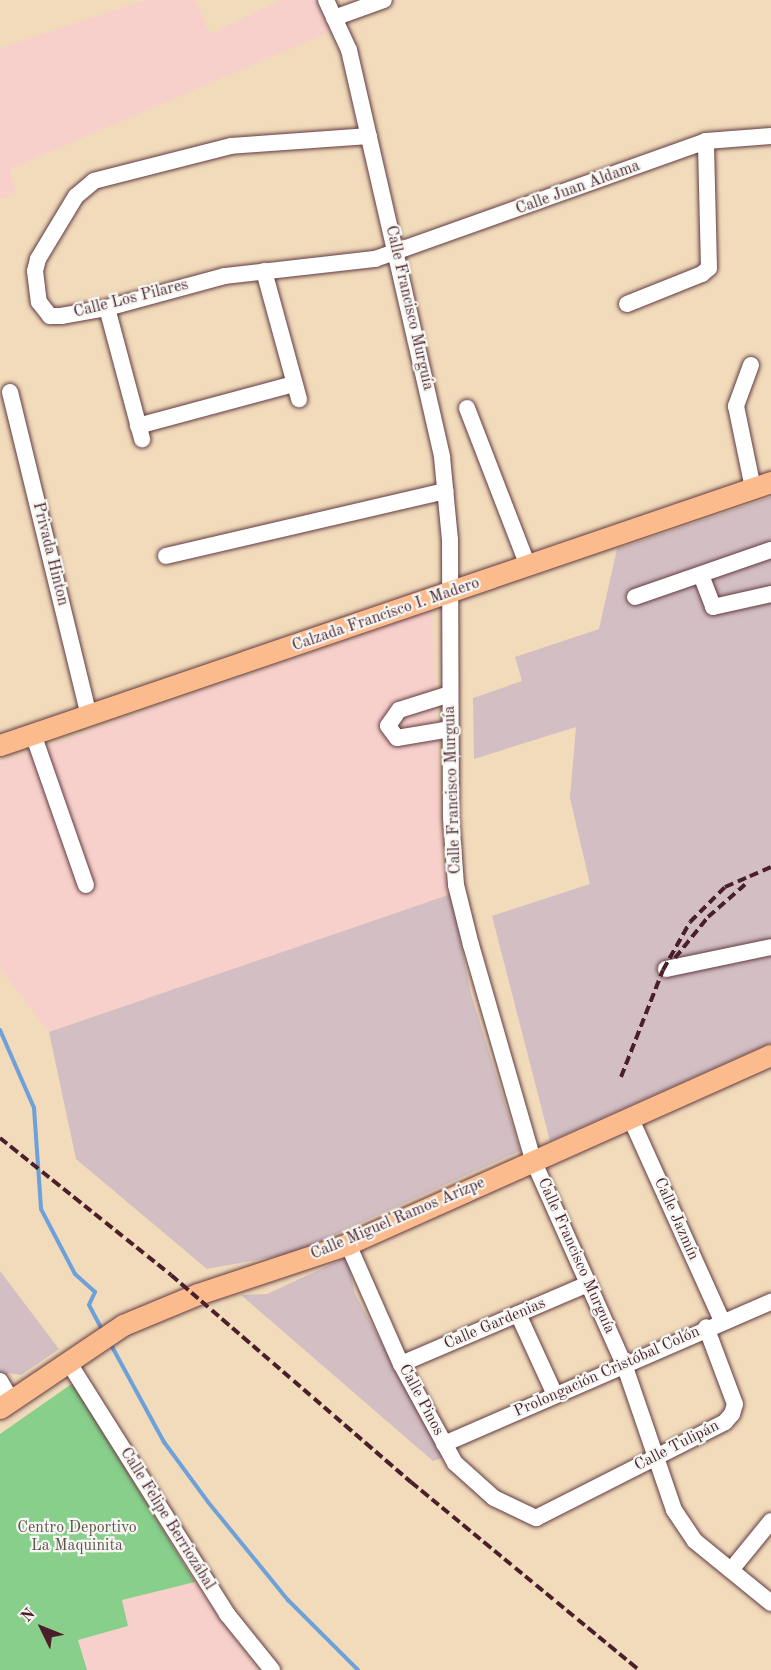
<!DOCTYPE html>
<html>
<head>
<meta charset="utf-8">
<style>
  body { margin:0 }
  #map { position:relative; width:771px; height:1670px; overflow:hidden; background:#f1dbbb; font-family:"Old Standard TT",serif }
  div>[style] { position:absolute }
  .built>* { inset:0; background:#f7d0cc }
  .industrial>* { inset:0; background:#d2bec3 }
  .green>* { inset:0; background:#87cf8b }
  .stream>* { height:4px; margin:-2px; padding:0 2px; transform-origin:2px; border-radius:2px; background:#6ea1d9 }
  .roads { filter:drop-shadow(0 0 2px #633b41) drop-shadow(0 0 2px #633b41) }
  .minor>* { height:16px; margin:-8px; padding:0 8px; transform-origin:8px; border-radius:8px; background:#fff }
  .major>* { height:21px; margin:-10.5px; padding:0 10.5px; transform-origin:10.5px; border-radius:10.5px; background:#fbbb8d }
  .rail>* { height:4px; margin-top:-2px; transform-origin:0; background:repeating-linear-gradient(90deg,#4a1f2b 0 9px,transparent 0 13.5px) }
  span { translate:-50% -50%; white-space:nowrap; text-align:center; line-height:1.15; -webkit-text-stroke:4.5px #f6f6f2; paint-order:stroke }
  .street-label { font-size:16px; color:#4a1f2b }
  .park-label { font-size:16px; color:#5c5448 }
  .north { position:absolute; left:12px; top:1598px; width:60px; height:60px; -webkit-text-stroke:4px #f6f6f2; paint-order:stroke; rotate:313deg; font-size:16px; font-weight:700; line-height:24px; text-align:center; color:#4a1f2b }
  .north::after { content:''; display:block; margin:auto; width:21px; height:27px; background:#4a1f2b; clip-path:polygon(50% 0,100% 100%,50% 72%,0 100%) }
</style>
</head>
<body>
<div id="map">
  <div class="built">
    <i style="clip-path:polygon(146px 0,195px 0,210px 34px,281px 0,316px 0,331px 31px,10px 169px,16px 193px,0 199px,0 48px)"></i>
    <i style="clip-path:polygon(432px 610px,442px 863px,451px 894px,49px 1032px,0 968px,0 762px)"></i>
    <i style="clip-path:polygon(195px 1582px,258px 1670px,87px 1670px,78px 1639px,128px 1626px,121px 1600px)"></i>
  </div>
  <div class="industrial">
    <i style="clip-path:polygon(771px 497px,771px 1043px,550px 1141px,492px 916px,590px 884px,570px 798px,576px 727px,474px 759px,473px 698px,522px 681px,515px 657px,599px 629px,617px 549px)"></i>
    <i style="clip-path:polygon(451px 894px,471px 994px,520px 1151px,294px 1253px,207px 1269px,76px 1159px,49px 1032px)"></i>
    <i style="clip-path:polygon(347px 1257px,355px 1294px,444px 1457px,433px 1461px,241px 1295px,267px 1294px)"></i>
    <i style="clip-path:polygon(0 1271px,59px 1349px,21px 1375px,9px 1373px,0 1380px)"></i>
  </div>
  <div class="green">
    <i style="clip-path:polygon(73px 1383px,195px 1582px,122px 1600px,128px 1626px,78px 1640px,87px 1670px,0 1670px,0 1434px)"></i>
  </div>
  <div class="stream">
    <i style="left:0;top:1030px;width:85px;rotate:66.4deg"></i>
    <i style="left:34px;top:1108px;width:101px;rotate:86deg"></i>
    <i style="left:41px;top:1209px;width:73px;rotate:62.4deg"></i>
    <i style="left:75px;top:1274px;width:27px;rotate:42deg"></i>
    <i style="left:95px;top:1292px;width:14px;rotate:115deg"></i>
    <i style="left:89px;top:1305px;width:30px;rotate:62deg"></i>
    <i style="left:110px;top:1343px;width:113px;rotate:61.4deg"></i>
    <i style="left:164px;top:1442px;width:74px;rotate:53.7deg"></i>
    <i style="left:208px;top:1502px;width:127px;rotate:50.8deg"></i>
    <i style="left:288px;top:1600px;width:99px;rotate:45deg"></i>
  </div>
  <div class="roads">
    <div class="minor">
      <i style="left:326px;top:0;width:55px;rotate:65.3deg"></i>
      <i style="left:349px;top:50px;width:417px;rotate:77.1deg"></i>
      <i style="left:442px;top:457px;width:83px;rotate:84.5deg"></i>
      <i style="left:450px;top:540px;width:278px;rotate:89.8deg"></i>
      <i style="left:451px;top:818px;width:67px;rotate:85.7deg"></i>
      <i style="left:456px;top:885px;width:62px;rotate:76deg"></i>
      <i style="left:471px;top:945px;width:224px;rotate:73.9deg"></i>
      <i style="left:533px;top:1160px;width:223px;rotate:66deg"></i>
      <i style="left:624px;top:1364px;width:154px;rotate:71.1deg"></i>
      <i style="left:674px;top:1510px;width:37px;rotate:56deg"></i>
      <i style="left:695px;top:1541px;width:98px;rotate:39.2deg"></i>
      <i style="left:334px;top:18px;width:53px;rotate:-19.8deg"></i>
      <i style="left:369px;top:136px;width:138px;rotate:175.9deg"></i>
      <i style="left:231px;top:146px;width:141px;rotate:165.7deg"></i>
      <i style="left:94px;top:181px;width:23px;rotate:140deg"></i>
      <i style="left:76px;top:196px;width:74px;rotate:121.1deg"></i>
      <i style="left:38px;top:259px;width:12px;rotate:104deg"></i>
      <i style="left:35px;top:271px;width:31px;rotate:83deg"></i>
      <i style="left:39px;top:302px;width:18px;rotate:52deg"></i>
      <i style="left:50px;top:316px;width:11px"></i>
      <i style="left:61px;top:316px;width:47px;rotate:-9.9deg"></i>
      <i style="left:107px;top:308px;width:122px;rotate:-15.2deg"></i>
      <i style="left:225px;top:276px;width:151px;rotate:-6.5deg"></i>
      <i style="left:375px;top:259px;width:351px;rotate:-19.6deg"></i>
      <i style="left:706px;top:141px;width:65px;rotate:-4.4deg"></i>
      <i style="left:264px;top:271px;width:133px;rotate:74.7deg"></i>
      <i style="left:627px;top:304px;width:81px;rotate:-21.8deg"></i>
      <i style="left:702px;top:274px;width:9px;rotate:-41deg"></i>
      <i style="left:709px;top:268px;width:127px;rotate:-91.4deg"></i>
      <i style="left:107px;top:308px;width:136px;rotate:75deg"></i>
      <i style="left:751px;top:365px;width:44px;rotate:110.1deg"></i>
      <i style="left:736px;top:406px;width:84px;rotate:78.3deg"></i>
      <i style="left:10px;top:392px;width:334px;rotate:76.3deg"></i>
      <i style="left:467px;top:408px;width:169px;rotate:68.9deg"></i>
      <i style="left:138px;top:426px;width:162px;rotate:-15.1deg"></i>
      <i style="left:166px;top:556px;width:287px;rotate:-13.1deg"></i>
      <i style="left:701px;top:575px;width:34px;rotate:69deg"></i>
      <i style="left:713px;top:607px;width:59px;rotate:-12.6deg"></i>
      <i style="left:635px;top:597px;width:144px;rotate:-19.1deg"></i>
      <i style="left:450px;top:694px;width:53px;rotate:162.6deg"></i>
      <i style="left:399px;top:710px;width:19px;rotate:125deg"></i>
      <i style="left:388px;top:726px;width:15px;rotate:53deg"></i>
      <i style="left:397px;top:738px;width:54px;rotate:-9.6deg"></i>
      <i style="left:33px;top:734px;width:160px;rotate:70.7deg"></i>
      <i style="left:666px;top:969px;width:107px;rotate:-11.8deg"></i>
      <i style="left:630px;top:1117px;width:224px;rotate:65.7deg"></i>
      <i style="left:348px;top:1244px;width:131px;rotate:66.2deg"></i>
      <i style="left:401px;top:1364px;width:113px;rotate:61.4deg"></i>
      <i style="left:455px;top:1463px;width:52px;rotate:41.9deg"></i>
      <i style="left:494px;top:1498px;width:47px;rotate:25.5deg"></i>
      <i style="left:536px;top:1518px;width:212px;rotate:-26.9deg"></i>
      <i style="left:725px;top:1422px;width:11px;rotate:-49deg"></i>
      <i style="left:732px;top:1414px;width:10px;rotate:-73deg"></i>
      <i style="left:735px;top:1404px;width:82px;rotate:-110.6deg"></i>
      <i style="left:518px;top:1314px;width:89px;rotate:65.4deg"></i>
      <i style="left:69px;top:1363px;width:297px;rotate:57.8deg"></i>
      <i style="left:227px;top:1614px;width:72px;rotate:51.2deg"></i>
      <i style="left:401px;top:1364px;width:203px;rotate:-23.2deg"></i>
      <i style="left:0;top:1381px;width:22px;rotate:60deg"></i>
      <i style="left:444px;top:1444px;width:357px;rotate:-23.5deg"></i>
      <i style="left:731px;top:1570px;width:63px;rotate:-50.8deg"></i>
    </div>
    <div class="major">
      <i style="left:0;top:745px;width:815px;rotate:-18.84deg"></i>
      <i style="left:0;top:1408px;width:148px;rotate:-34deg"></i>
      <i style="left:123px;top:1325px;width:81px;rotate:-22.5deg"></i>
      <i style="left:198px;top:1294px;width:158px;rotate:-18.4deg"></i>
      <i style="left:348px;top:1244px;width:463px;rotate:-24.1deg"></i>
    </div>
  </div>
  <div class="rail">
    <i style="left:675px;top:958px;width:53px;rotate:-51.2deg"></i>
    <i style="left:708px;top:917px;width:53px;rotate:-41.2deg"></i>
    <i style="left:621px;top:1077px;width:115px;rotate:-68.6deg"></i>
    <i style="left:663px;top:970px;width:55px;rotate:-60.6deg"></i>
    <i style="left:690px;top:922px;width:49px;rotate:-45deg"></i>
    <i style="left:725px;top:887px;width:50px;rotate:-23.5deg"></i>
    <i style="left:0;top:1138px;width:219px;rotate:38.7deg"></i>
    <i style="left:171px;top:1275px;width:317px;rotate:40.8deg"></i>
    <i style="left:411px;top:1482px;width:296px;rotate:39.5deg"></i>
  </div>
  <div class="street-label">
    <span style="left:578px;top:188px;rotate:-20deg">Calle Juan Aldama</span>
    <span style="left:131px;top:299px;rotate:-14deg">Calle Los Pilares</span>
    <span style="left:409px;top:308px;rotate:77deg">Calle Francisco Murguía</span>
    <span style="left:50px;top:554px;rotate:76deg">Privada Hinton</span>
    <span style="left:386px;top:615px;rotate:-19deg">Calzada Francisco I. Madero</span>
    <span style="left:453px;top:790px;rotate:-92deg">Calle Francisco Murguía</span>
    <span style="left:398px;top:1219px;rotate:-23deg">Calle Miguel Ramos Arizpe</span>
    <span style="left:676px;top:1219px;rotate:66deg">Calle Jazmín</span>
    <span style="left:576px;top:1256px;rotate:66deg">Calle Francisco Murguía</span>
    <span style="left:495px;top:1324px;rotate:-23deg">Calle Gardenias</span>
    <span style="left:607px;top:1372px;rotate:-24deg">Prolongación Cristóbal Colón</span>
    <span style="left:421px;top:1400px;rotate:62deg">Calle Pinos</span>
    <span style="left:677px;top:1446px;rotate:-27deg">Calle Tulipán</span>
    <span style="left:167px;top:1519px;rotate:58deg">Calle Felipe Berriozábal</span>
  </div>
  <div class="park-label">
    <span style="left:77px;top:1537px">Centro Deportivo<br>La Maquinita</span>
  </div>
  <div class="north">N</div>
</div>
</body>
</html>
